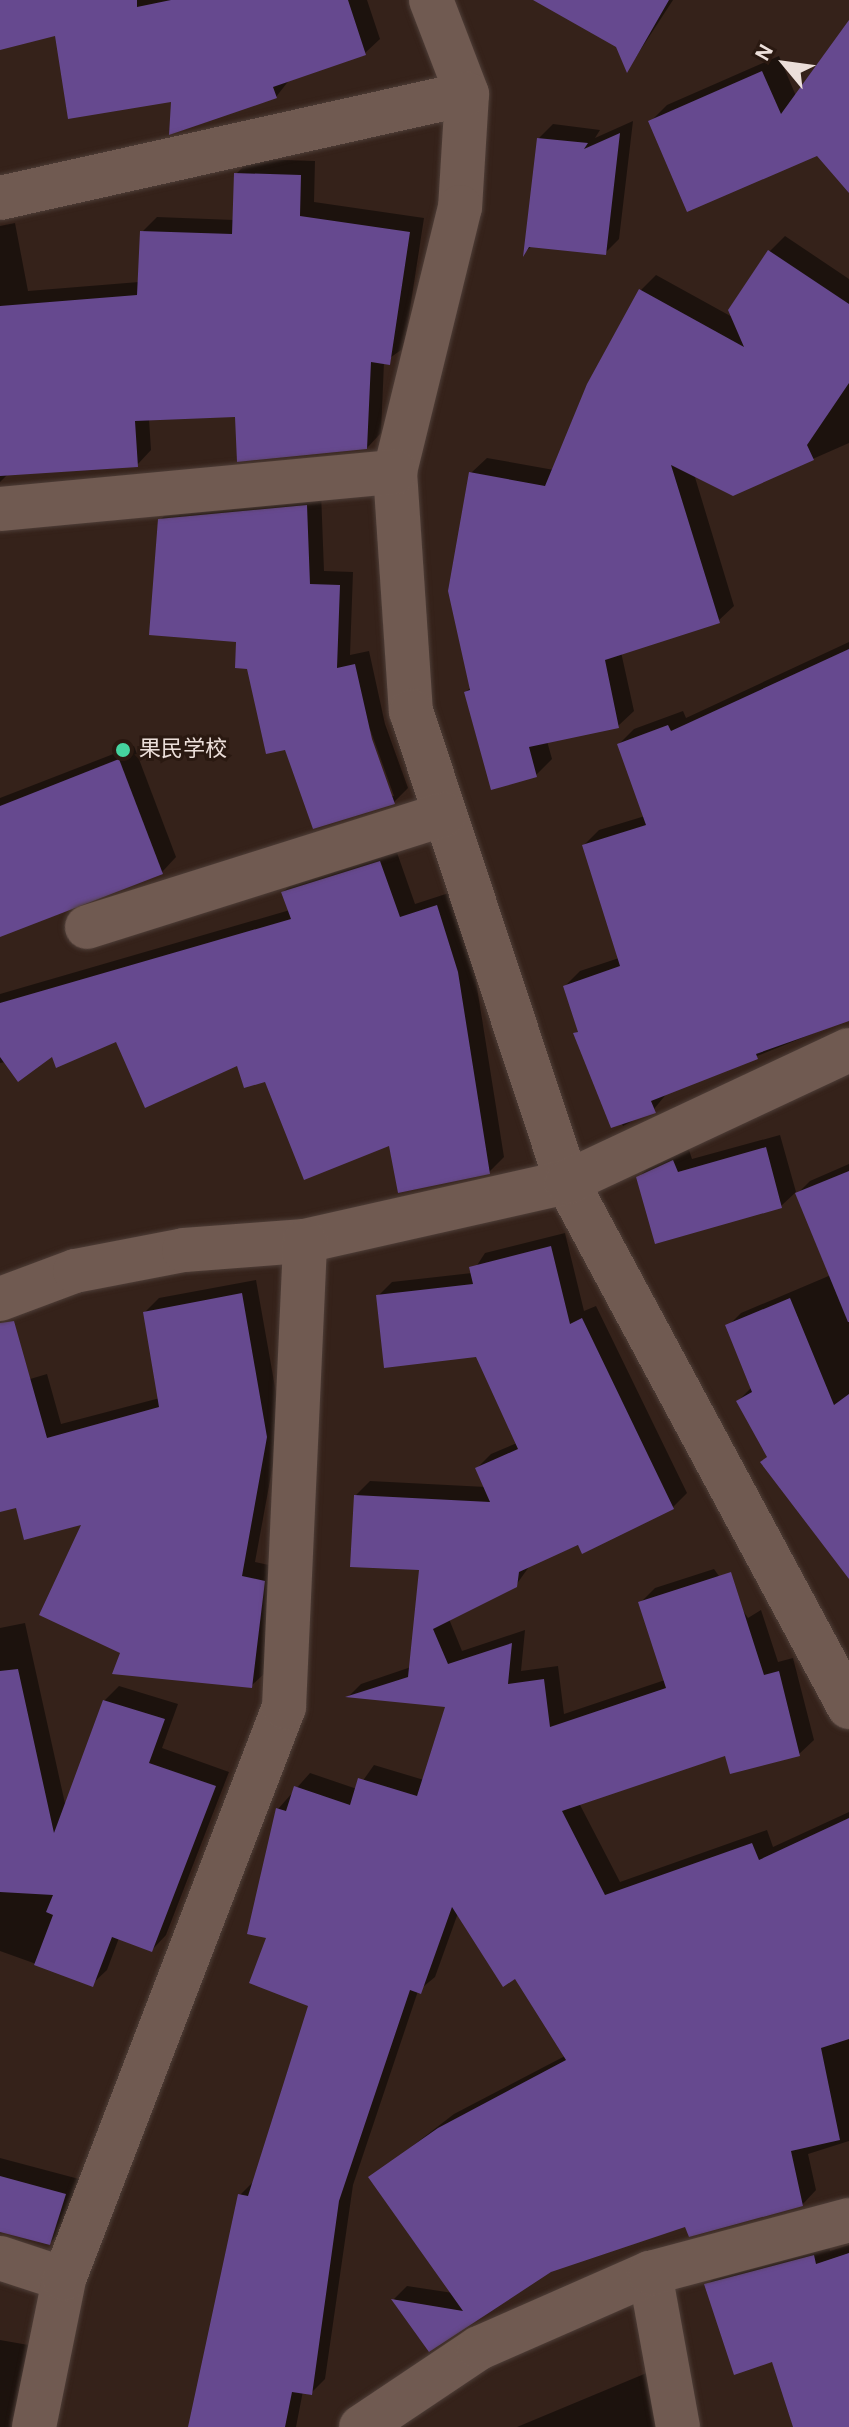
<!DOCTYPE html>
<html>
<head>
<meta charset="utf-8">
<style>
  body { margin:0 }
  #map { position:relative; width:849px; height:2427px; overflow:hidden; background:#35221a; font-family:"Alegreya Sans","Noto Sans SC",sans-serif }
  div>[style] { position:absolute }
  .shadow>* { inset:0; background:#0007 }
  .building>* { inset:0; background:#66498f }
  .roads { filter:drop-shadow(0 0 2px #4e3e38) drop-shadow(0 0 2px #4e3e38) }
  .minor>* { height:44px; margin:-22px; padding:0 22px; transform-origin:22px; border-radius:22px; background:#705a51 }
  .dots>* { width:22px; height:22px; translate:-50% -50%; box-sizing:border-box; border:4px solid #2a1911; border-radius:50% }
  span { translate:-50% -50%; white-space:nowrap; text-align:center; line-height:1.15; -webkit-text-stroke:6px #2a1911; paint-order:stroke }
  .poi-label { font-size:22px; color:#ecdfda }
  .left { translate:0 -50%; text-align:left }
  .north { position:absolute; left:745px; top:24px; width:80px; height:80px; -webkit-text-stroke:6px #2a1911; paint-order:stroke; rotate:299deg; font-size:22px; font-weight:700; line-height:32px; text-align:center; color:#ecdfda }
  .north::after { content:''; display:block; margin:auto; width:28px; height:36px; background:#ecdfda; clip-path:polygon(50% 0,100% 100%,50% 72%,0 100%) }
</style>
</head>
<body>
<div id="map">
  <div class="shadow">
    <i style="clip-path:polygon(0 0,367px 0,380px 39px,365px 53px,290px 79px,276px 97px,173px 100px,57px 34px,0 48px)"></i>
    <i style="clip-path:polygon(554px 0,673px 0,628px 69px,618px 46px)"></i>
    <i style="clip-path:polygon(849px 28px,849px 183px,817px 154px,650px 122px,667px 105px,779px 56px,796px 96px)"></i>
    <i style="clip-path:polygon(633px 121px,619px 239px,605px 253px,533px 245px,526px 251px,539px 138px,553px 124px,600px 130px,595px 138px)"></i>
    <i style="clip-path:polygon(251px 159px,315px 161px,314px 202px,424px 218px,404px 348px,384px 362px,381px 433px,367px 448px,237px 415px,149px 419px,151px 450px,137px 465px,9px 473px,0 482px,0 226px,15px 223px,28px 291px,139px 282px,142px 232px,157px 217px,234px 220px,236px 174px)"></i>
    <i style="clip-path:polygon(785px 236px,849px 279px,849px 443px,733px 494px,694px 474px,734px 606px,718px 621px,621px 652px,634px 711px,618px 726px,547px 741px,552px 759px,536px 775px,466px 692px,471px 687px,471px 473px,487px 458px,554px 470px,641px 290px,656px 275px,734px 318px,770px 251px)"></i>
    <i style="clip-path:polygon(evenodd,321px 492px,324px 571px,353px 572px,350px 655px,369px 651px,385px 724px,408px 788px,394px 802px,287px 748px,238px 640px,160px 520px,174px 506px,321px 492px,370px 729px,394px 796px,390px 796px,367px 730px,370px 729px)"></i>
    <i style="clip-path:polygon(849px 642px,849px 1019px,668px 1092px,654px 1109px,623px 1126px,576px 1034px,579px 1030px,565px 986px,580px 971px,619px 958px,584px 845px,599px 830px,645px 816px,619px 744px,634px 729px,683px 711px,686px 718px)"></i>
    <i style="clip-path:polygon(134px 746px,176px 857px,162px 872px,0 934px,0 798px)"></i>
    <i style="clip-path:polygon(395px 847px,415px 904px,452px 892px,472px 956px,504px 1157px,489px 1172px,391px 1144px,239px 1064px,117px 1039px,0 1063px,0 994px,290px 910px,283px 892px,298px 878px)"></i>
    <i style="clip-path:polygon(780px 1135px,796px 1192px,781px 1206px,657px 1241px,638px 1178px,652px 1164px,688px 1147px,692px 1159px)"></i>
    <i style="clip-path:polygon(849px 1164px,849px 1478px,769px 1456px,738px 1401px,752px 1387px,728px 1326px,741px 1313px,831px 1275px,797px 1194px,810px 1181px)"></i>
    <i style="clip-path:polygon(565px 1233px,584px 1311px,596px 1306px,687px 1493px,673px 1507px,531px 1564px,516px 1585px,449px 1619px,462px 1651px,525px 1630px,521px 1671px,558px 1666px,564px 1714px,665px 1680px,640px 1603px,655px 1588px,714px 1569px,748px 1618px,761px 1610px,778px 1662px,793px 1658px,814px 1740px,799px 1754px,727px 1753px,579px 1803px,620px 1882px,767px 1830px,773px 1847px,849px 1812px,849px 2141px,808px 2154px,816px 2190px,802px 2205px,687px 2224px,550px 2270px,429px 2349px,394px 2299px,407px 2286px,453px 2293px,371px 2178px,454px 2114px,565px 2056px,516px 1977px,458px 1913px,435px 1977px,418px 1991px,353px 2185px,325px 2379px,311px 2393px,303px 2391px,296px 2427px,191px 2427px,240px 2195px,254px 2181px,310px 2005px,269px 1937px,278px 1809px,310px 1773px,357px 1789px,374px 1765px,424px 1780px,448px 1705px,349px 1696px,361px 1684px,411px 1667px,421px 1568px,356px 1495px,370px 1481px,486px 1487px,477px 1468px,491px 1454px,517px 1443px,477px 1355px,378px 1296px,392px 1282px,472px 1273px,485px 1253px)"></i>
    <i style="clip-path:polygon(256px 1280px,281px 1421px,255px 1562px,278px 1567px,266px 1672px,251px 1686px,122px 1652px,85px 1522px,17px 1506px,0 1510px,0 1388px,47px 1374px,61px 1424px,160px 1398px,145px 1312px,159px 1298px)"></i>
    <i style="clip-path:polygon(25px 1623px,66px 1808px,104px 1701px,119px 1686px,178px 1704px,162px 1748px,229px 1772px,166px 1935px,152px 1950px,119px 1938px,107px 1970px,92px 1984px,0 1951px,0 1628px)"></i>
    <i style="clip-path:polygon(0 2158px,79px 2179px,64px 2228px,50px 2243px,0 2229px)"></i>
    <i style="clip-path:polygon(828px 2242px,830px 2251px,849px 2245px,849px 2334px,707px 2285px,721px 2271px)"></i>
    <i style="clip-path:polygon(0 2340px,34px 2346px,27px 2427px,0 2427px)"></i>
    <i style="clip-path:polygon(661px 2367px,681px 2427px,517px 2427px)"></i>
  </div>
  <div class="building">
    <i style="clip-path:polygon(0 0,137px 0,137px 7px,171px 0,348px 0,366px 55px,273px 87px,277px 98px,169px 135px,171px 102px,68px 119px,55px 36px,0 50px)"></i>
    <i style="clip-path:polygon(533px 0,669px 0,627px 73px,616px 47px)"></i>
    <i style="clip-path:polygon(849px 20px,849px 193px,817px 156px,687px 212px,648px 121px,762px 71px,781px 114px)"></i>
    <i style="clip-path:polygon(620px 133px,606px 255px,529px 247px,523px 257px,537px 138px,588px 143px,584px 149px)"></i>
    <i style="clip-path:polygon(234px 173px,301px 175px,300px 216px,410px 232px,390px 365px,371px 362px,367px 449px,237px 462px,235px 417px,135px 421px,138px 467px,0 476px,0 306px,137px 295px,140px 231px,232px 234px)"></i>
    <i style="clip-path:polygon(768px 250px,849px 304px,849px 383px,807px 445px,814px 460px,733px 496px,671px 465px,720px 623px,605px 660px,619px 728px,529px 747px,537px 777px,491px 790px,464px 692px,470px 690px,448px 591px,469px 472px,545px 486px,587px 384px,639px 289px,744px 347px,728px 310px)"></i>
    <i style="clip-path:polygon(307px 505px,310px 584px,340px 585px,337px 668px,355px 664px,372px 739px,395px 804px,313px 829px,285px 750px,266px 754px,247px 669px,235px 668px,236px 642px,149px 635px,158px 519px)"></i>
    <i style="clip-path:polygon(849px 649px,849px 1021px,756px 1054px,758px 1059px,651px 1101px,656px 1113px,611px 1128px,573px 1033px,578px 1032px,563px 986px,620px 966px,582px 845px,646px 825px,617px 744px,668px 725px,671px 731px)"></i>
    <i style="clip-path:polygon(119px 759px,163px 874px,0 937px,0 806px)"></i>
    <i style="clip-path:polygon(380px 861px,400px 917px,437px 905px,458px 972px,490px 1174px,398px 1193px,389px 1146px,304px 1180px,265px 1082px,244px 1088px,237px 1066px,145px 1108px,116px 1042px,56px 1068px,52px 1057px,18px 1082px,0 1057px,0 1003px,291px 919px,281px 892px)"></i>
    <i style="clip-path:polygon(766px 1147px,782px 1208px,655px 1244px,636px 1177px,673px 1160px,678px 1172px)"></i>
    <i style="clip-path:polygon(849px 1171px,849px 1322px,848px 1322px,795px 1193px)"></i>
    <i style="clip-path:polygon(551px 1246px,570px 1324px,582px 1318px,674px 1509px,582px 1554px,578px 1545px,519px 1572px,517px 1587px,433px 1629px,448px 1664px,512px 1643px,508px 1684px,544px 1679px,550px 1727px,666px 1688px,638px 1602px,731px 1572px,764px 1675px,779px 1671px,800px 1756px,730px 1774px,725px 1756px,562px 1811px,605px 1895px,752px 1843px,759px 1860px,849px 1818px,849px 2039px,821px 2048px,840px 2140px,791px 2151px,803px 2206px,689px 2237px,685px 2227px,551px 2272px,429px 2352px,391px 2299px,463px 2311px,368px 2177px,438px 2128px,566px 2060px,515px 1979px,503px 1987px,452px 1907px,421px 1994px,410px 1990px,339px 2201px,312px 2395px,292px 2392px,285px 2427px,188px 2427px,238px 2194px,248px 2196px,308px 2006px,249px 1983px,266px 1938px,247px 1934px,276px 1808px,286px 1811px,294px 1786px,350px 1805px,358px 1778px,417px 1796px,445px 1707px,345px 1697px,408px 1677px,419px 1570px,350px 1567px,354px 1495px,490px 1502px,475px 1468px,518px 1449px,476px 1357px,384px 1368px,376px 1295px,473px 1284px,469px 1267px)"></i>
    <i style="clip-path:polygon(242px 1293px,267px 1437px,242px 1576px,265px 1581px,252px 1688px,112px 1674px,120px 1653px,39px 1615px,81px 1525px,24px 1540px,16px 1508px,0 1512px,0 1323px,14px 1321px,47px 1438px,159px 1407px,143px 1312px)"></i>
    <i style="clip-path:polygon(790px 1298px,834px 1405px,849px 1394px,849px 1579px,760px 1462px,767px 1457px,736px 1401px,752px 1392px,725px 1325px)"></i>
    <i style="clip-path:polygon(18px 1669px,54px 1833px,103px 1700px,165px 1719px,149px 1763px,216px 1786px,152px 1952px,112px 1937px,93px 1987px,34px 1965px,53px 1915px,46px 1912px,53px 1895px,0 1892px,0 1671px)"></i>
    <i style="clip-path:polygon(0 2176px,66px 2194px,50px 2245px,0 2232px)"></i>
    <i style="clip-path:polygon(849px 2253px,849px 2427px,793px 2427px,772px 2362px,734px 2375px,704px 2284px,814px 2255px,816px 2264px)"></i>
  </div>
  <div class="roads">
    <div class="minor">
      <i style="left:431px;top:0;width:101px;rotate:69deg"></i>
      <i style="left:467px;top:94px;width:113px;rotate:93.5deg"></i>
      <i style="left:460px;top:207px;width:273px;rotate:103.8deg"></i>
      <i style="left:395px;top:472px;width:240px;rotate:86.2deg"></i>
      <i style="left:411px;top:711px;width:496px;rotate:71.7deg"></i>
      <i style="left:567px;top:1182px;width:596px;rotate:61.76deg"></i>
      <i style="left:0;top:198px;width:478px;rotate:-12.6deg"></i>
      <i style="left:0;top:509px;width:397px;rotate:-5.4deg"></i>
      <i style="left:87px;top:927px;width:375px;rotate:-17.5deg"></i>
      <i style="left:0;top:1299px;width:80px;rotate:-20.5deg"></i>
      <i style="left:75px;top:1271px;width:111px;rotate:-10.9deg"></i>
      <i style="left:184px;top:1250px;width:121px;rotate:-4.3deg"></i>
      <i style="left:305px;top:1241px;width:269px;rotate:-12.7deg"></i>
      <i style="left:567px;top:1182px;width:311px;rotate:-25.1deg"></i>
      <i style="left:0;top:2258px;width:67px;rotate:18.2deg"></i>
      <i style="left:650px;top:2273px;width:157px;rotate:79.7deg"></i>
      <i style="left:34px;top:2427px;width:151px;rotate:-78.5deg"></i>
      <i style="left:64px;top:2279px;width:613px;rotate:-68.96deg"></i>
      <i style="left:284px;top:1707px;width:466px;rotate:-87.4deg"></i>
      <i style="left:361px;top:2427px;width:142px;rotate:-33.8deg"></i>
      <i style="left:479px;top:2348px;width:187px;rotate:-23.7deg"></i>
      <i style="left:650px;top:2273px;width:206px;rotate:-14.9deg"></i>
    </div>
  </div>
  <div class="dots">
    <i style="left:123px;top:750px;background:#45d49f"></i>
  </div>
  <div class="poi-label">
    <span class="left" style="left:139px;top:750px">果民学校</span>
  </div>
  <div class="north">N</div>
</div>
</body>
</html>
